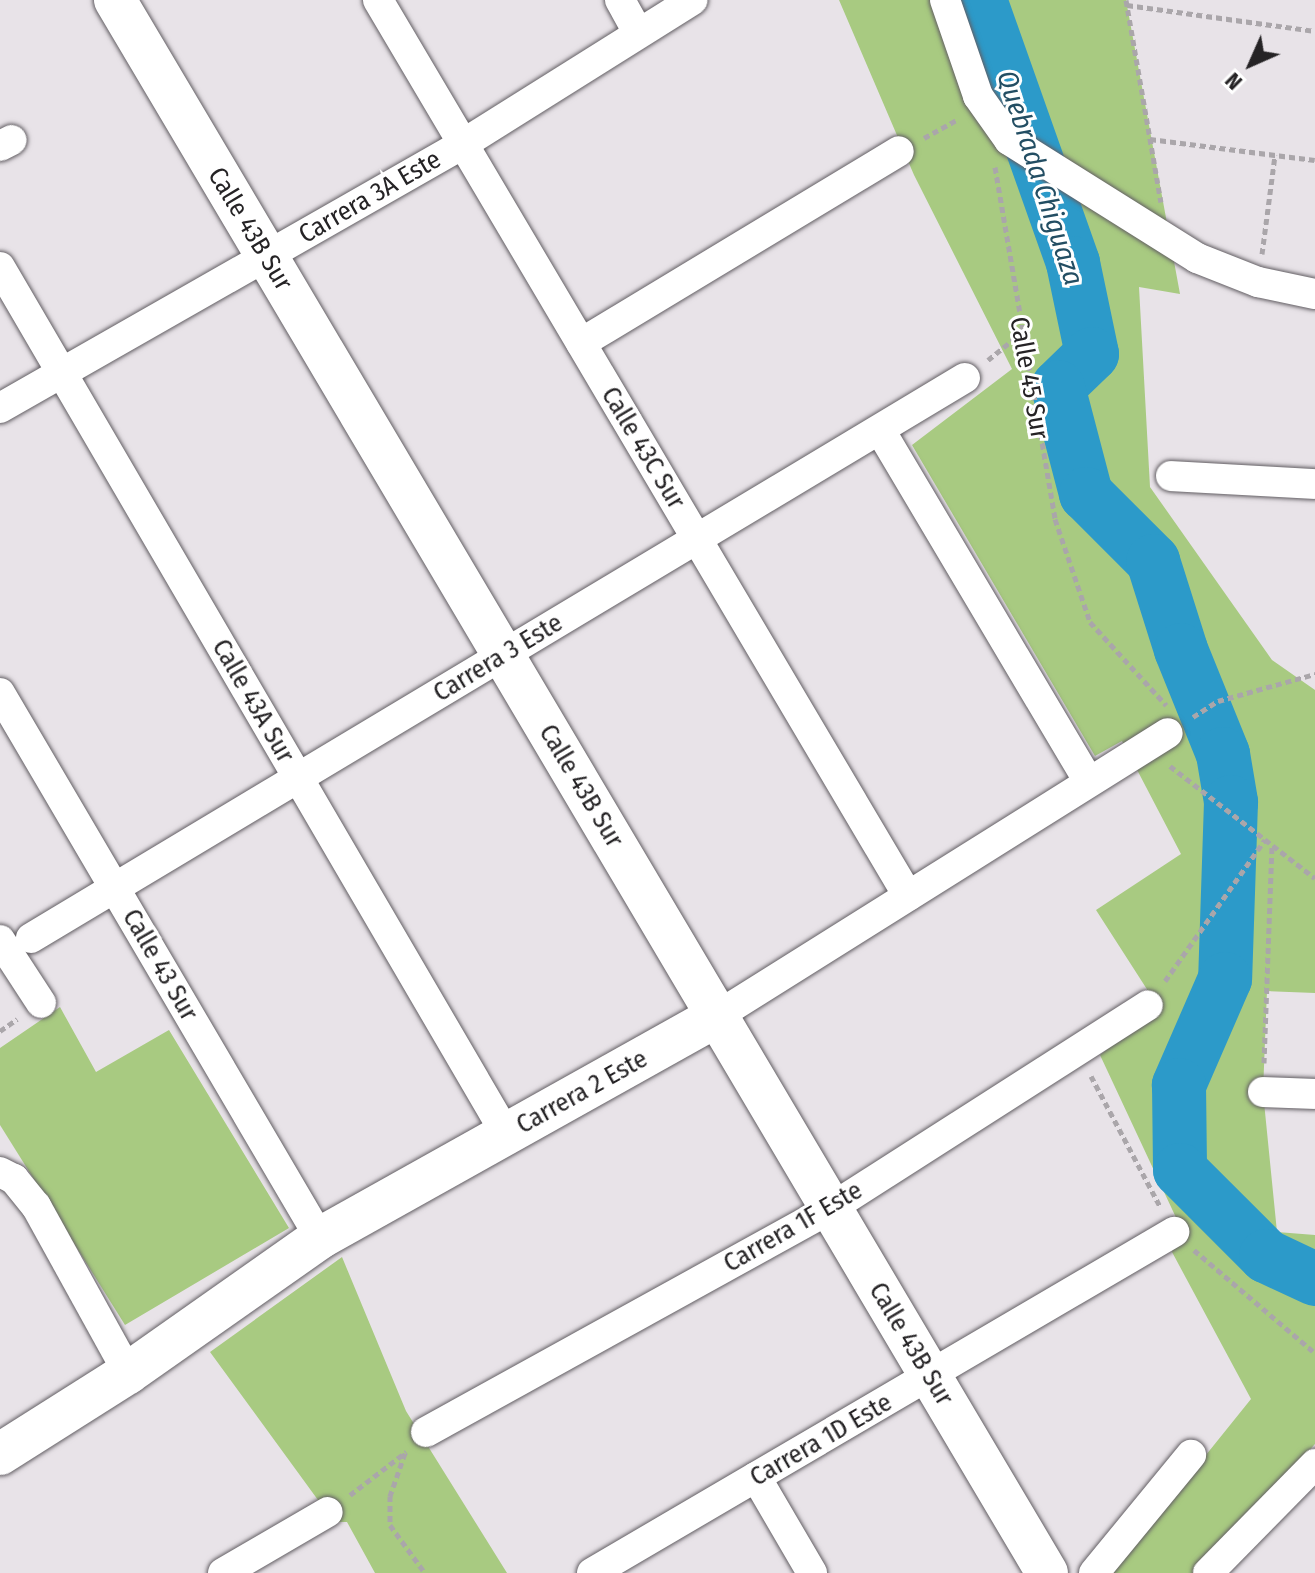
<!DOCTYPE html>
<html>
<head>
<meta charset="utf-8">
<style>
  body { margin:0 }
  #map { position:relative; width:1315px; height:1573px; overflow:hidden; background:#e8e3e8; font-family:"Fira Sans Condensed",sans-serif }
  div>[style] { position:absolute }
  .green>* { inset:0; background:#a8ca81 }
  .river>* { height:54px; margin:-27px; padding:0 27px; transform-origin:27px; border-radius:27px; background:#2c9ac9 }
  .path>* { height:5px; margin-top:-2.5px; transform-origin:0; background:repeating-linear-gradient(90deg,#aaa6aa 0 6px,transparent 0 10px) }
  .roads { filter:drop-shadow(0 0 2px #625e63) drop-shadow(0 0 2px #625e63) }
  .street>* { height:30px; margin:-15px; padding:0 15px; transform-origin:15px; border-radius:15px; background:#fff }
  .secondary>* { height:42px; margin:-21px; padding:0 21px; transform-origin:21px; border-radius:21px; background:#fff }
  span { translate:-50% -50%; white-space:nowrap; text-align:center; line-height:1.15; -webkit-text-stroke:6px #fff; paint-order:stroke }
  .street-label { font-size:26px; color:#252325 }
  .water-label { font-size:28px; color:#234e63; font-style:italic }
  .north { position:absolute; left:1211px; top:24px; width:80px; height:80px; -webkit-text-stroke:6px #fff; paint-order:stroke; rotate:225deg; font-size:22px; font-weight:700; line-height:32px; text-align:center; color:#252325 }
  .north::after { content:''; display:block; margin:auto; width:28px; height:36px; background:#252325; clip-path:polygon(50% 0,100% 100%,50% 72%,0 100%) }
</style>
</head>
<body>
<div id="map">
  <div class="green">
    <i style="clip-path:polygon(839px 0,1126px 0,1180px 294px,1139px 287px,1150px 487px,1272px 660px,1315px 690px,1315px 993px,1267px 991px,1263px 1092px,1277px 1232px,1315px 1235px,1315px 1444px,1198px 1573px,1111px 1573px,1251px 1399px,1172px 1252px,1179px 1224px,1100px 1055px,1159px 1008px,1096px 910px,1181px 854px,1122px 741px,1095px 756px,912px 445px,1012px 369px,914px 175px)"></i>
    <i style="clip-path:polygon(60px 1007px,96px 1072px,169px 1030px,289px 1228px,125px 1325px,0 1125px,0 1048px)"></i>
    <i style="clip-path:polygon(342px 1257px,406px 1411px,507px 1573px,375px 1573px,347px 1522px,334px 1522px,210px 1352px)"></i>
  </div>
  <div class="river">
    <i style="left:980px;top:0;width:279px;rotate:70.5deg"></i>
    <i style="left:1073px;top:263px;width:93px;rotate:78.2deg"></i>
    <i style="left:1092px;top:354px;width:47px;rotate:135.9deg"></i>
    <i style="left:1058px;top:387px;width:111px;rotate:75.3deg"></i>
    <i style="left:1086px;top:494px;width:95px;rotate:45deg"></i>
    <i style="left:1153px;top:561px;width:93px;rotate:72.5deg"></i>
    <i style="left:1181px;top:650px;width:112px;rotate:68deg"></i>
    <i style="left:1223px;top:754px;width:49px;rotate:80.5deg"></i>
    <i style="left:1231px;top:802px;width:177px;rotate:91.9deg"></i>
    <i style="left:1225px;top:979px;width:116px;rotate:113.5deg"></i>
    <i style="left:1179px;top:1085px;width:85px;rotate:89.3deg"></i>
    <i style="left:1180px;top:1170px;width:122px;rotate:45deg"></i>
    <i style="left:1266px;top:1256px;width:54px;rotate:25.1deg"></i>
  </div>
  <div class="path">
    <i style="left:1126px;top:0;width:205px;rotate:80.2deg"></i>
    <i style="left:1127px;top:5px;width:190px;rotate:7.9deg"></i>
    <i style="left:924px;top:138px;width:39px;rotate:-29deg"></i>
    <i style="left:1150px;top:139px;width:166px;rotate:7.3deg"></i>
    <i style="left:995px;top:167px;width:357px;rotate:80.3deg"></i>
    <i style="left:1055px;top:519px;width:109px;rotate:71.2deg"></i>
    <i style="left:1090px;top:622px;width:113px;rotate:47.5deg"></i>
    <i style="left:1262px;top:254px;width:100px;rotate:-82.5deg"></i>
    <i style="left:988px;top:360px;width:41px;rotate:-39.1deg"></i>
    <i style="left:1193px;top:717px;width:30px;rotate:-33deg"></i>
    <i style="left:1218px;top:701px;width:101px;rotate:-15.6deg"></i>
    <i style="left:1170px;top:766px;width:183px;rotate:37.7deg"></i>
    <i style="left:1165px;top:981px;width:173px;rotate:-54.7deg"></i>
    <i style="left:0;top:1031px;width:21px;rotate:-35deg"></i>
    <i style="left:1264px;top:1063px;width:218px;rotate:-87.9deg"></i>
    <i style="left:1091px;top:1076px;width:149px;rotate:62.1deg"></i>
    <i style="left:1194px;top:1250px;width:159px;rotate:40.4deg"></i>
    <i style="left:405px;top:1453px;width:46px;rotate:109.2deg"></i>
    <i style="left:390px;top:1496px;width:29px;rotate:90deg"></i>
    <i style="left:390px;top:1525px;width:59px;rotate:53.9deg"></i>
    <i style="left:350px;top:1495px;width:71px;rotate:-37.5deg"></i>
  </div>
  <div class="roads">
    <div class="street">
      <i style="left:378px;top:0;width:1041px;rotate:59.39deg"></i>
      <i style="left:620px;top:0;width:37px;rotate:61deg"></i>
      <i style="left:945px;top:0;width:102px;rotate:71deg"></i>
      <i style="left:978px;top:96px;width:54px;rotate:54.8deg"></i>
      <i style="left:1009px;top:140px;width:222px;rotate:32.1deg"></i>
      <i style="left:1197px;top:258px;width:66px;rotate:21.5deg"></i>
      <i style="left:1258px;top:282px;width:58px;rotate:11.9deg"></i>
      <i style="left:0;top:146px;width:13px;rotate:-27deg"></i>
      <i style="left:0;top:267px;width:1004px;rotate:59.73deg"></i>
      <i style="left:581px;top:343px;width:371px;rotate:-31.1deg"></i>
      <i style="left:0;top:408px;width:533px;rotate:-29.69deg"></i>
      <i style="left:463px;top:144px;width:271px;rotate:-32.1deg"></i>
      <i style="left:880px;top:430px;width:409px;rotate:59.3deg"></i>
      <i style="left:1171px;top:476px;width:144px;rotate:3.2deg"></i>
      <i style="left:0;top:693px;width:632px;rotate:59.58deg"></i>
      <i style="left:31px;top:938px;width:1089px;rotate:-30.95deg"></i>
      <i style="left:0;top:940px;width:75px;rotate:56.9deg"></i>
      <i style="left:717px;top:1016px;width:532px;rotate:-32.11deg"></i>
      <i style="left:1263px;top:1092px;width:52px;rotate:2.2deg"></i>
      <i style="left:0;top:1172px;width:16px;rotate:27deg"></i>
      <i style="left:14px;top:1179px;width:35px;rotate:51deg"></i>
      <i style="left:36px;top:1206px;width:191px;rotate:61.1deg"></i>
      <i style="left:426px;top:1432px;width:463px;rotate:-28.9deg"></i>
      <i style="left:831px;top:1208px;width:376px;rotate:-32.6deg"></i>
      <i style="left:756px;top:1477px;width:111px;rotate:59.7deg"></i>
      <i style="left:223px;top:1573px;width:121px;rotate:-30.2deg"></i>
      <i style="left:592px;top:1573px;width:675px;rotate:-30.37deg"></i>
      <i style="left:1094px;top:1573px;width:153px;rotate:-50.6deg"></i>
      <i style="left:1208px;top:1573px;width:153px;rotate:-45.5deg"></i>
    </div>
    <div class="secondary">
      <i style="left:115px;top:0;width:1828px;rotate:59.35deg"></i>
      <i style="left:0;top:1454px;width:151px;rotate:-32.3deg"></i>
      <i style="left:128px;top:1373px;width:235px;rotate:-35.1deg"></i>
      <i style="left:320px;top:1238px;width:455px;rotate:-29.2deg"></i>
    </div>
  </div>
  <div class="street-label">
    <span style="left:370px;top:197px;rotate:-30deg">Carrera 3A Este</span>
    <span style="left:250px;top:229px;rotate:59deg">Calle 43B Sur</span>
    <span style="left:1029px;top:378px;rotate:80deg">Calle 45 Sur</span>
    <span style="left:643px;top:448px;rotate:59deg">Calle 43C Sur</span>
    <span style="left:498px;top:658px;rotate:-31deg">Carrera 3 Este</span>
    <span style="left:253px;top:701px;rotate:60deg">Calle 43A Sur</span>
    <span style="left:581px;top:786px;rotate:59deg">Calle 43B Sur</span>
    <span style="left:160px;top:965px;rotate:60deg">Calle 43 Sur</span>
    <span style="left:582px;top:1092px;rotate:-29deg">Carrera 2 Este</span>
    <span style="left:793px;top:1227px;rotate:-30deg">Carrera 1F Este</span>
    <span style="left:911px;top:1344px;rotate:59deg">Calle 43B Sur</span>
    <span style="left:821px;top:1440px;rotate:-30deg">Carrera 1D Este</span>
  </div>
  <div class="water-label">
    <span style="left:1040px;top:178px;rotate:72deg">Quebrada Chiguaza</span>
  </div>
  <div class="north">N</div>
</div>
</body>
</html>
